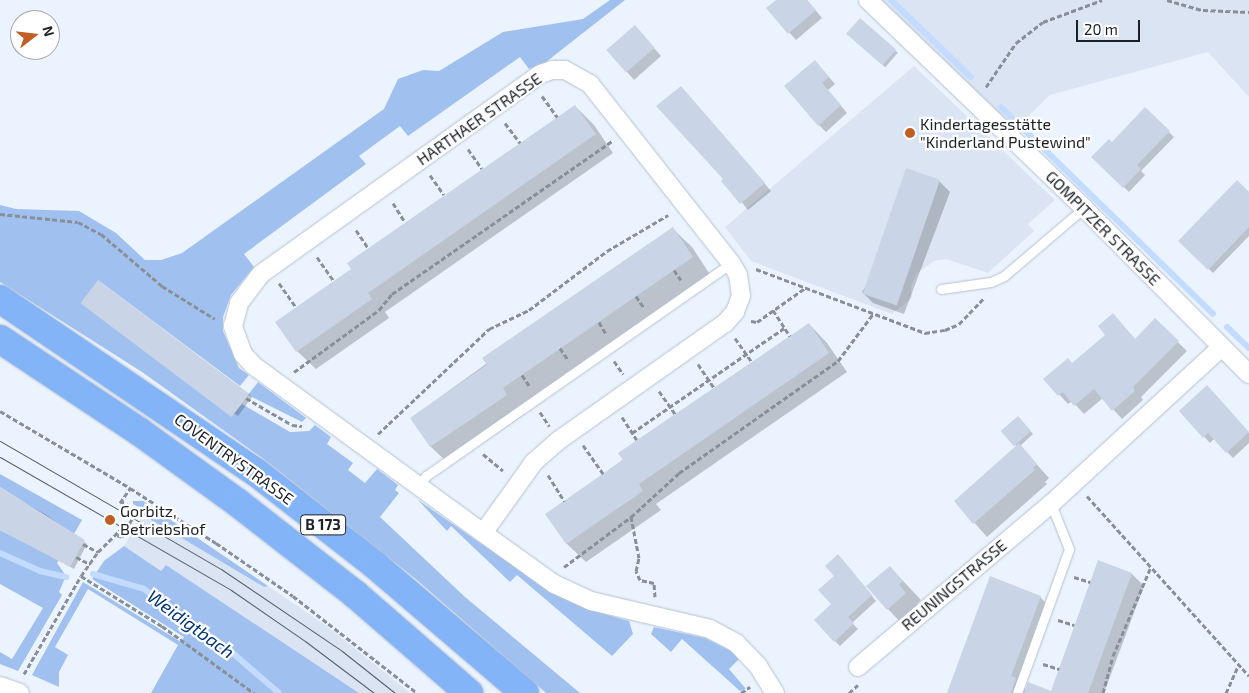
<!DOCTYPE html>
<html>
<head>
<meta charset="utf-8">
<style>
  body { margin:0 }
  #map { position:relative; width:1249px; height:693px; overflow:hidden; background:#ebf3fe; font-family:"Exo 2",sans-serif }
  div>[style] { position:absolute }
  .built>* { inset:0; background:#dae4f3 }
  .green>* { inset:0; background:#a0c1f0 }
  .shadow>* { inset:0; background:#0003; transform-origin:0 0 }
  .stream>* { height:6px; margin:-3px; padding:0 3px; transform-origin:3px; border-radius:3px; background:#c2dbff }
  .building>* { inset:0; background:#c9d5e7; transform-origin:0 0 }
  .path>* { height:3px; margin-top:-1.5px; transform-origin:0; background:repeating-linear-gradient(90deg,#898f98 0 5px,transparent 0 7.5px) }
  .roads { filter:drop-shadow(0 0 1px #b5c1d2) drop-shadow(0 0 1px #b5c1d2) }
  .lane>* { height:9px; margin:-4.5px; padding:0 4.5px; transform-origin:4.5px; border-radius:4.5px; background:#fff }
  .street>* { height:18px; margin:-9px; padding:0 9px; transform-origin:9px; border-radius:9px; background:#fff }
  .highway>* { height:28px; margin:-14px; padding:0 14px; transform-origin:14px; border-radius:14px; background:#84b4f8 }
  .tram>* { height:1px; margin:-0.5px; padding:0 0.5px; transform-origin:0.5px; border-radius:0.5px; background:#585e65 }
  .dots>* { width:14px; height:14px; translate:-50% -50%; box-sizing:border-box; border:2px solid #fff; border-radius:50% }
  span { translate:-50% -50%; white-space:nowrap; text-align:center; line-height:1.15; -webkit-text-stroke:4.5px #fff; paint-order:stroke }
  .shield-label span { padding:1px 4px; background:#fff; border:1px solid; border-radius:4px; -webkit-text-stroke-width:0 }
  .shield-label { font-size:15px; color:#1d2127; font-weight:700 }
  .street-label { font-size:16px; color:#1d2127 }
  .poi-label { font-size:16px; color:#1d2127 }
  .left { translate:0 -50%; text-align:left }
  .water-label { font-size:18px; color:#003577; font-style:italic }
  .north { position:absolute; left:10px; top:10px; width:50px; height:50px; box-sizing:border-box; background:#fff; border:1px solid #a5a6a9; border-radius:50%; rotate:74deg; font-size:14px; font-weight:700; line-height:20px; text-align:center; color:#1d2127 }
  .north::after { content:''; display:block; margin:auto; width:18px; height:22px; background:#c05e24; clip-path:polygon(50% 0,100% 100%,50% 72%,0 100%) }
  .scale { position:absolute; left:1076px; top:20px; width:64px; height:22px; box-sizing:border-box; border:2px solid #1d2127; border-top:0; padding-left:6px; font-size:15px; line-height:18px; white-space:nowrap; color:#1d2127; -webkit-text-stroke:4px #fff; paint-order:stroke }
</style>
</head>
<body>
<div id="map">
  <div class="built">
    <i style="clip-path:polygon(881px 0,1249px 0,1249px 97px,1208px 52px,1050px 95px,1015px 129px)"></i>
    <i style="clip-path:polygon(914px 66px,1055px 200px,1028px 224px,1034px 231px,988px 273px,946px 259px,934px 261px,916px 274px,911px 287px,912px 298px,892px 314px,751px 261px,725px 227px)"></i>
    <i style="clip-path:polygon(143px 515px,264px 587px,268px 586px,328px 627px,410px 693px,359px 693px,166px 565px,161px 571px,124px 546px)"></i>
  </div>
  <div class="green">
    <i style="clip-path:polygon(610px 0,625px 0,546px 62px,529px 69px,520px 57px,408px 136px,400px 126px,359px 156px,366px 164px,244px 254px,254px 267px,231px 295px,223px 317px,223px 331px,239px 368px,249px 375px,240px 386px,98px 280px,234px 413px,242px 404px,290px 432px,309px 431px,315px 425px,331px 437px,327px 444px,353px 463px,348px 470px,365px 483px,377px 469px,398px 485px,395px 490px,399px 493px,380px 517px,465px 597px,580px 693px,546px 693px,417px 580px,261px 457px,142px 372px,0 282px,0 205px,16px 209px,79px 211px,116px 233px,145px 260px,161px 260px,182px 253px,384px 109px,398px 79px,423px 70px,439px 71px,503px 32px,583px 19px)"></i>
    <i style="clip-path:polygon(258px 382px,306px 418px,302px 422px,248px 395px)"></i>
    <i style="clip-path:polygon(0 474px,82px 520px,74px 534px,0 487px)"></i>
    <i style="clip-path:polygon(418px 500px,553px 593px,590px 610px,629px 621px,633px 634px,612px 656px,517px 575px,510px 582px,451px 526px,447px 531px)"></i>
    <i style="clip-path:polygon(133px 501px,143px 501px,268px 586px,264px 587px,143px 515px,144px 510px,133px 504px)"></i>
    <i style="clip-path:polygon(0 530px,59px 560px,57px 563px,66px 576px,59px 592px,62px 595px,18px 671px,0 664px,0 652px,12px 659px,43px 608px,0 584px)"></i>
    <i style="clip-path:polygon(124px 546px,161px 571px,166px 565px,359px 693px,151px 693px,178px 645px,88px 589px,55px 647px,68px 655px,59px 672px,59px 687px,32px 675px,83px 582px,181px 642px,184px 637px,92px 579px,104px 561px)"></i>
    <i style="clip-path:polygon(654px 627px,705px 638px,731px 651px,739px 659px,729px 669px,746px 689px,740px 691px,682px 639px,671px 652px,651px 634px)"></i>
  </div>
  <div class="shadow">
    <i style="clip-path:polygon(777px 0,807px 0,822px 18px,796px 40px,768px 8px)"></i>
    <i style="left:860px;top:20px;width:50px;height:19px;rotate:41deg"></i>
    <i style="clip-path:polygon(642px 34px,661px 56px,634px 80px,608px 50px)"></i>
    <i style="clip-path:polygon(822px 69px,835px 84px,828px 90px,847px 113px,826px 132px,819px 125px)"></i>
    <i style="clip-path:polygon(688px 95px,771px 191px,748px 210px,708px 160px)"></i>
    <i style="clip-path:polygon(575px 106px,594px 125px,613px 153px,385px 312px,389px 318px,316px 369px,297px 351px)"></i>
    <i style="clip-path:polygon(1145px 109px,1174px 137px,1141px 171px,1145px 175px,1129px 192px,1093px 157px,1112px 143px)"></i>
    <i style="clip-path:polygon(939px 181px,950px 192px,904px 314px,873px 303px,862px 292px)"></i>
    <i style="clip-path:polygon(1249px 194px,1249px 236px,1213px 273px,1179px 241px)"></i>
    <i style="clip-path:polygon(673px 229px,692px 247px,711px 276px,521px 407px,525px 414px,450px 465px,431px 447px,411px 418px)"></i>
    <i style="clip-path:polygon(98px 282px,249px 394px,252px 397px,238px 416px,86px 307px)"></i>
    <i style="clip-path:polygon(1113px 315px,1136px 340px,1155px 320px,1187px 351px,1141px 397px,1143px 400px,1122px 419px,1103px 398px,1084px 414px,1072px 401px,1068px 404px,1045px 379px,1072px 364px,1107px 335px)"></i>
    <i style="clip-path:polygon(809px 324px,827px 343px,847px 372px,656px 504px,661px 510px,586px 562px,567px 544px,547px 515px)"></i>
    <i style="clip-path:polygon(1213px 392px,1249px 433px,1249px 443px,1233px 458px,1214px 439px,1210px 443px,1180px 411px)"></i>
    <i style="clip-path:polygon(1021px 421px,1033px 434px,1020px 446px,1049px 478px,1045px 482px,1047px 484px,987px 537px,956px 502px,1017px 447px,1003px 431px)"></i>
    <i style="clip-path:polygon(0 489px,45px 514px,87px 544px,74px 569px,0 529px)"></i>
    <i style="clip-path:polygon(843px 561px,876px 601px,852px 623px,858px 629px,840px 646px,835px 641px,833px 604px,836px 577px)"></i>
    <i style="clip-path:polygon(1099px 562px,1132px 574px,1144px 586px,1104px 693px,949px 693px,1040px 597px,1052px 609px,1023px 687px,1026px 690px,1052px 692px)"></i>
    <i style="clip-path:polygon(890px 567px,921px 600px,917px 604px,924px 612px,906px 628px,888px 609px)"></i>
  </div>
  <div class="stream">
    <i style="left:891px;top:0;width:111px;rotate:43.9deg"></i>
    <i style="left:1001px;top:107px;width:296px;rotate:44.3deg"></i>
    <i style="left:1227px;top:327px;width:30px;rotate:44deg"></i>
    <i style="left:0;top:553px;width:44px;rotate:24.2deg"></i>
    <i style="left:40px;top:571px;width:27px;rotate:13deg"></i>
    <i style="left:93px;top:574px;width:53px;rotate:16.4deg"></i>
    <i style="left:144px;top:589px;width:103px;rotate:35.5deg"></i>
    <i style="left:228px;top:649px;width:67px;rotate:40.8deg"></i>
  </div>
  <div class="building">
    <i style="clip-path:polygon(776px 0,807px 0,816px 10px,788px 34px,766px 8px)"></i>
    <i style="left:860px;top:18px;width:48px;height:21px;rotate:41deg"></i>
    <i style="left:635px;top:25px;width:30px;height:38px;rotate:49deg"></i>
    <i style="clip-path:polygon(815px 60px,829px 77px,822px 83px,841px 105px,818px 126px,784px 86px)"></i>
    <i style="clip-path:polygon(681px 86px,765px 183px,740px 204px,721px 181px,723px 179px,656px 106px)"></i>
    <i style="clip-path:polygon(575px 105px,596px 134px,368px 293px,372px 299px,296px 352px,275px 322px,351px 269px,347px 263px)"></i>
    <i style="clip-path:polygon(1145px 107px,1170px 131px,1137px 165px,1141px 169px,1123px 188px,1091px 157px,1109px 139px,1112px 142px)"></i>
    <i style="left:906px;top:168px;width:36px;height:133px;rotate:19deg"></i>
    <i style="clip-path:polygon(1237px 180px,1249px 192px,1249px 227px,1208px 270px,1178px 241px)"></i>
    <i style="clip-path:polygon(673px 227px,693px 257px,503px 388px,507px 395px,430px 447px,410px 418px,487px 365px,482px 358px)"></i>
    <i style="left:98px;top:280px;width:189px;height:29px;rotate:37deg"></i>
    <i style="clip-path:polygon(1113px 313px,1135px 339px,1155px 318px,1179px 341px,1133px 387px,1135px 391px,1112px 411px,1094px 389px,1074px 406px,1063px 392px,1058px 396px,1043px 379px,1068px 358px,1072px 363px,1105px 335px,1098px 326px)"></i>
    <i style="clip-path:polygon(809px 323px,829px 353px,639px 484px,643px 491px,566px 544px,545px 514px,623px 460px,618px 453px)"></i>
    <i style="clip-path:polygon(1207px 385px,1249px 432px,1226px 453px,1208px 433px,1203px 438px,1179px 411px)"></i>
    <i style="left:1018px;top:416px;width:20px;height:23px;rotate:49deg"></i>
    <i style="clip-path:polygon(1019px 443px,1037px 464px,1033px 468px,1035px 470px,973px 524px,954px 501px)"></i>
    <i style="clip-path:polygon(0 487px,85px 540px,70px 567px,0 530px)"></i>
    <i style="clip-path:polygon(838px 554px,872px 595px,848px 617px,854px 623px,834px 642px,814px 620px,831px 604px,818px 590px,834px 576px,825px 566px)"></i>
    <i style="clip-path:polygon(1098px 560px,1132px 573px,1088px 693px,1024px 693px,1028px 682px,1051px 691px)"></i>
    <i style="clip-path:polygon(890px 566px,903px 581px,899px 585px,906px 593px,887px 610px,866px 586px)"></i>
    <i style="clip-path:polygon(990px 576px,1041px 596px,1011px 676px,1016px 678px,1011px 693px,947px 693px)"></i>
  </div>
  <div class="path">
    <i style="left:1167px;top:0;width:37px;rotate:16deg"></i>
    <i style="left:1203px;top:10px;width:46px;rotate:2.5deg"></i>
    <i style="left:986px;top:87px;width:53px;rotate:-55.7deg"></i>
    <i style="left:1016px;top:43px;width:34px;rotate:-38deg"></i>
    <i style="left:1043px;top:22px;width:63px;rotate:-20.4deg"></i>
    <i style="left:542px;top:96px;width:26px;rotate:54deg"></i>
    <i style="left:505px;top:123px;width:25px;rotate:53deg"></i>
    <i style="left:468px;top:149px;width:24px;rotate:55deg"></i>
    <i style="left:430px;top:175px;width:24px;rotate:55deg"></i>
    <i style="left:393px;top:203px;width:22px;rotate:58deg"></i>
    <i style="left:0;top:214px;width:78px;rotate:5.9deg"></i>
    <i style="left:78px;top:222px;width:26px;rotate:28deg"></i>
    <i style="left:101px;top:234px;width:80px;rotate:40.4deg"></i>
    <i style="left:162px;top:286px;width:62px;rotate:31.9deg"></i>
    <i style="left:356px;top:230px;width:22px;rotate:56deg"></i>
    <i style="left:317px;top:257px;width:29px;rotate:55deg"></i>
    <i style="left:756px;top:269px;width:181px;rotate:20.7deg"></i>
    <i style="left:925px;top:333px;width:20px;rotate:-9deg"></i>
    <i style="left:945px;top:330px;width:15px;rotate:-23deg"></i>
    <i style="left:959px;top:324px;width:35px;rotate:-46deg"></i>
    <i style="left:674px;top:270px;width:12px;rotate:55deg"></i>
    <i style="left:279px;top:283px;width:29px;rotate:55deg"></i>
    <i style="left:636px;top:296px;width:14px;rotate:56deg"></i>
    <i style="left:773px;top:310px;width:31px;rotate:57deg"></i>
    <i style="left:751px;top:321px;width:6px;rotate:9deg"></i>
    <i style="left:757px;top:322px;width:59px;rotate:-35.3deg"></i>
    <i style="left:599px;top:322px;width:14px;rotate:60deg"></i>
    <i style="left:735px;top:338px;width:29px;rotate:55deg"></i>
    <i style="left:560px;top:348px;width:14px;rotate:56deg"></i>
    <i style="left:614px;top:361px;width:16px;rotate:55deg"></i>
    <i style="left:698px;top:364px;width:29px;rotate:56deg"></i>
    <i style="left:294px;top:372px;width:105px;rotate:-36.1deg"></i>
    <i style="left:379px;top:310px;width:21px;rotate:-51deg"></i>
    <i style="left:392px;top:294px;width:268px;rotate:-34.8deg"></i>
    <i style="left:522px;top:375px;width:14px;rotate:56deg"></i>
    <i style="left:659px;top:391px;width:28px;rotate:55deg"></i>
    <i style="left:246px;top:398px;width:53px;rotate:30.4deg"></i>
    <i style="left:292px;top:425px;width:10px;rotate:6deg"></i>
    <i style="left:0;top:411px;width:151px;rotate:30.6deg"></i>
    <i style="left:130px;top:488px;width:102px;rotate:32.6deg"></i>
    <i style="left:216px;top:543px;width:93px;rotate:34.5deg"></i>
    <i style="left:293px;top:596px;width:157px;rotate:38deg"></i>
    <i style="left:540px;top:412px;width:17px;rotate:57deg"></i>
    <i style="left:622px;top:417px;width:27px;rotate:57deg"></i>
    <i style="left:632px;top:433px;width:185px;rotate:-34.6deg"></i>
    <i style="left:378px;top:434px;width:153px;rotate:-43.4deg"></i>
    <i style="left:489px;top:329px;width:44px;rotate:-25.4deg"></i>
    <i style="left:529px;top:310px;width:98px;rotate:-37.1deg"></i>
    <i style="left:607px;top:251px;width:71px;rotate:-30.5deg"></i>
    <i style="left:583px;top:445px;width:35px;rotate:55deg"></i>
    <i style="left:483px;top:454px;width:26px;rotate:40deg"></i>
    <i style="left:548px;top:475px;width:31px;rotate:58deg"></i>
    <i style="left:1087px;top:496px;width:242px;rotate:48deg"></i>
    <i style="left:120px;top:503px;width:18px;rotate:-56deg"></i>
    <i style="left:117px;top:535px;width:5px;rotate:22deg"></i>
    <i style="left:122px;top:537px;width:31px;rotate:-61deg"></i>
    <i style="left:137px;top:510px;width:18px;rotate:-151deg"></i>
    <i style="left:83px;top:544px;width:17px;rotate:28deg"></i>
    <i style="left:76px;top:557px;width:16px;rotate:27deg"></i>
    <i style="left:564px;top:567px;width:84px;rotate:-36.7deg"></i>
    <i style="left:81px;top:576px;width:95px;rotate:31.7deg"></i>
    <i style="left:162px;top:626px;width:114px;rotate:36.1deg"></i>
    <i style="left:1074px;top:577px;width:17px;rotate:17deg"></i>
    <i style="left:655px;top:597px;width:14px;rotate:-94deg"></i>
    <i style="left:654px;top:583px;width:14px;rotate:-168deg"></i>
    <i style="left:640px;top:580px;width:10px;rotate:-114deg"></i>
    <i style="left:636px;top:571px;width:13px;rotate:-77deg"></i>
    <i style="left:639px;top:558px;width:42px;rotate:-101deg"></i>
    <i style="left:631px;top:517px;width:65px;rotate:-42.5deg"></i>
    <i style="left:679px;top:473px;width:194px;rotate:-35.2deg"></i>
    <i style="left:838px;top:361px;width:59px;rotate:-53.3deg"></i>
    <i style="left:1058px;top:620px;width:17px;rotate:17deg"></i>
    <i style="left:1043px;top:664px;width:17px;rotate:17deg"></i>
    <i style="left:24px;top:674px;width:113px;rotate:-59.8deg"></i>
    <i style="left:81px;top:576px;width:29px;rotate:-55deg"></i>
    <i style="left:98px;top:552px;width:31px;rotate:-45deg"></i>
    <i style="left:741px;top:693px;width:11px;rotate:-34deg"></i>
    <i style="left:849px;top:693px;width:12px;rotate:-42deg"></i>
    <i style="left:1103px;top:693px;width:38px;rotate:-75deg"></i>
    <i style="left:1113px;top:656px;width:95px;rotate:-67deg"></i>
    <i style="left:1226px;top:693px;width:32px;rotate:-66deg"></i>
  </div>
  <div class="roads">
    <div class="lane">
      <i style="left:941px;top:289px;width:50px;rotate:-8deg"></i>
      <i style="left:991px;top:282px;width:14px;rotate:-25deg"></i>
      <i style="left:1004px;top:276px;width:105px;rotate:-40.4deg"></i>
      <i style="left:419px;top:487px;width:13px;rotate:-58deg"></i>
      <i style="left:426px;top:476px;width:372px;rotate:-34.9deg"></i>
      <i style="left:1017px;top:693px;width:153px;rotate:-70.1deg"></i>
      <i style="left:1069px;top:549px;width:48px;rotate:-111.8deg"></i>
    </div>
    <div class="street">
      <i style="left:868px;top:0;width:300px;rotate:43.9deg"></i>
      <i style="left:1084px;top:208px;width:234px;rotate:45.2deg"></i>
      <i style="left:552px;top:70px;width:13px"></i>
      <i style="left:565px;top:70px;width:29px;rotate:29deg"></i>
      <i style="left:590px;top:84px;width:228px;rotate:51.8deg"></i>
      <i style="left:731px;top:263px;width:14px;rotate:60deg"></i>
      <i style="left:738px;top:275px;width:21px;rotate:82deg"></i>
      <i style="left:741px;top:296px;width:17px;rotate:111deg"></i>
      <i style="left:735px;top:312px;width:15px;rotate:132deg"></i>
      <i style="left:725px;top:323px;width:204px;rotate:144.8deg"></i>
      <i style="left:558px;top:441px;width:32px;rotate:139deg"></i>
      <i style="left:534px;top:462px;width:87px;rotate:125.7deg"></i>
      <i style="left:483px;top:533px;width:285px;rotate:-143.9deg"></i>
      <i style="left:253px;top:365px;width:15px;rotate:-132deg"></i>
      <i style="left:243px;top:354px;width:30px;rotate:-110deg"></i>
      <i style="left:233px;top:326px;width:24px;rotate:-75deg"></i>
      <i style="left:239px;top:303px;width:36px;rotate:-53deg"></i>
      <i style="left:261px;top:274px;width:343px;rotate:-35.6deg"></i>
      <i style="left:540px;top:74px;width:13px;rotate:-18deg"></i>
      <i style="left:483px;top:533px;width:87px;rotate:35.7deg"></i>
      <i style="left:554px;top:584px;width:41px;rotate:24.7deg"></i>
      <i style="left:591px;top:601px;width:122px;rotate:13.2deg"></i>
      <i style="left:710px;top:629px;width:30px;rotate:28deg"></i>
      <i style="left:736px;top:643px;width:32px;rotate:46deg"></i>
      <i style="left:758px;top:666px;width:32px;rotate:58deg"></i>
      <i style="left:858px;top:667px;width:253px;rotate:-40.2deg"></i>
      <i style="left:1051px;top:504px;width:232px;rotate:-42.6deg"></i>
      <i style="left:0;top:686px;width:21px;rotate:19deg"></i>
    </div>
    <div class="highway">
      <i style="left:0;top:299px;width:310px;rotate:34.1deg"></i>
      <i style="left:257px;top:473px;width:150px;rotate:37.9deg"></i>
      <i style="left:375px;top:565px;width:197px;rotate:40.5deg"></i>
      <i style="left:0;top:339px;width:168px;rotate:33.6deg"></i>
      <i style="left:140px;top:432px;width:121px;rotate:35.9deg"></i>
      <i style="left:238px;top:503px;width:148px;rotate:37.9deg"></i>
      <i style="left:355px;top:594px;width:151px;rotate:41deg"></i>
    </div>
  </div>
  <div class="tram">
    <i style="left:0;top:441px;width:255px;rotate:30.1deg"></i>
    <i style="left:221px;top:569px;width:146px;rotate:34.1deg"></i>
    <i style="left:342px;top:651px;width:68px;rotate:38.4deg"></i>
    <i style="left:0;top:457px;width:267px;rotate:29.9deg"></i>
    <i style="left:231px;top:590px;width:90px;rotate:34.6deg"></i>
    <i style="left:305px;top:641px;width:86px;rotate:37deg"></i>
  </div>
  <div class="dots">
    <i style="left:910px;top:133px;background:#c05e24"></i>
    <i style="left:110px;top:520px;background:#c05e24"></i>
  </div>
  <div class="shield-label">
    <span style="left:323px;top:525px">B 173</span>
  </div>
  <div class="street-label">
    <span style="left:479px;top:119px;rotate:-35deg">HARTHAER STRASSE</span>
    <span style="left:1103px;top:228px;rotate:45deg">GOMPITZER STRASSE</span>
    <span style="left:234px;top:459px;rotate:36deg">COVENTRYSTRASSE</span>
    <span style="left:954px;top:585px;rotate:-40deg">REUNINGSTRASSE</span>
  </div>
  <div class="poi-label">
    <span class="left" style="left:920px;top:133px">Kindertagesstätte<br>"Kinderland Pustewind"</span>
    <span class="left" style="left:120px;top:520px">Gorbitz,<br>Betriebshof</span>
  </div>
  <div class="water-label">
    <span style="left:191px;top:624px;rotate:36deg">Weidigtbach</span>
  </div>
  <div class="north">N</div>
  <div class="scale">20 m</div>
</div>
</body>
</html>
